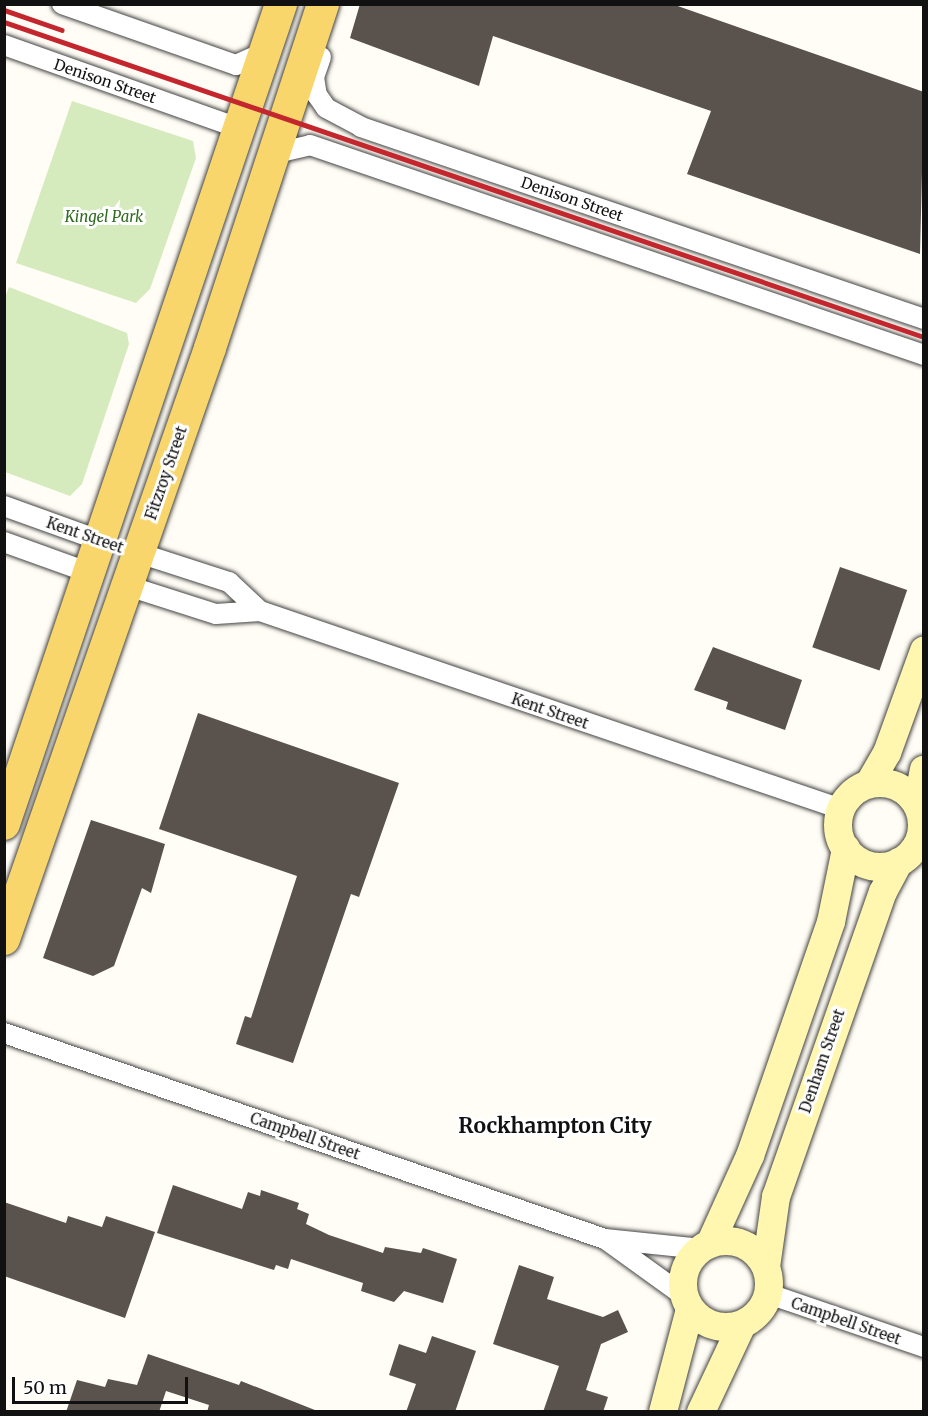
<!DOCTYPE html>
<html>
<head>
<meta charset="utf-8">
<style>
  body { margin:0 }
  #map { position:relative; width:928px; height:1416px; overflow:hidden; background:#fffdf5; font-family:Merriweather,serif }
  div>[style] { position:absolute }
  .green>* { inset:0; background:#d5ebbd }
  .building>* { inset:0; background:#5a524d; transform-origin:0 0 }
  .roads { filter:drop-shadow(0 0 2px #444) drop-shadow(0 0 2px #444) }
  .street>* { height:20px; margin:-10px; padding:0 10px; transform-origin:10px; border-radius:10px; background:#fff }
  .secondary>* { height:28px; margin:-14px; padding:0 14px; transform-origin:14px; border-radius:14px; background:#fff6b0 }
  .secondary>.ring { margin:-14px; padding:0; box-sizing:content-box; background:none; border:28px solid #fff6b0; border-radius:50% }
  .primary>* { height:32px; margin:-16px; padding:0 16px; transform-origin:16px; border-radius:16px; background:#f9d66b }
  .rail>* { height:4.5px; margin:-2.25px; padding:0 2.25px; transform-origin:2.25px; border-radius:2.25px; background:#c4262e }
  span { translate:-50% -50%; white-space:nowrap; text-align:center; line-height:1.15; -webkit-text-stroke:6px #fff; paint-order:stroke }
  .street-label { font-size:15px; color:#111 }
  .park-label { font-size:15px; color:#2f6b1f; font-style:italic }
  .district-label { font-size:21px; color:#111; font-weight:700 }
  .frame { position:absolute; inset:0; border:6px solid #111; pointer-events:none }
  .scale { position:absolute; left:12px; top:1377px; width:176px; height:27px; box-sizing:border-box; border:3px solid #111; border-top:0; padding-left:8px; font-size:18px; line-height:21px; white-space:nowrap; color:#111; -webkit-text-stroke:4px #fff; paint-order:stroke }
</style>
</head>
<body>
<div id="map">
  <div class="green">
    <i style="clip-path:polygon(72px 101px,193px 141px,196px 158px,150px 289px,136px 303px,16px 263px)"></i>
    <i style="clip-path:polygon(9px 287px,127px 333px,129px 344px,82px 484px,70px 496px,5px 472px,4px 300px)"></i>
  </div>
  <div class="building">
    <i style="clip-path:polygon(360px 4px,672px 4px,924px 92px,920px 254px,687px 174px,711px 111px,493px 36px,479px 86px,350px 38px)"></i>
    <i style="left:840px;top:567px;width:71px;height:85px;rotate:19deg"></i>
    <i style="clip-path:polygon(713px 647px,802px 680px,785px 730px,726px 709px,728px 702px,694px 690px)"></i>
    <i style="clip-path:polygon(198px 713px,399px 783px,359px 897px,351px 894px,293px 1063px,236px 1044px,245px 1016px,251px 1018px,297px 876px,159px 829px)"></i>
    <i style="clip-path:polygon(91px 820px,165px 844px,151px 893px,142px 888px,114px 966px,93px 976px,43px 958px)"></i>
    <i style="clip-path:polygon(173px 1185px,242px 1209px,248px 1192px,260px 1196px,261px 1190px,299px 1203px,297px 1209px,309px 1214px,306px 1224px,329px 1235px,383px 1253px,385px 1247px,421px 1253px,423px 1248px,457px 1259px,443px 1303px,404px 1291px,394px 1302px,361px 1291px,363px 1283px,291px 1259px,288px 1269px,276px 1265px,274px 1270px,157px 1233px)"></i>
    <i style="clip-path:polygon(4px 1202px,66px 1223px,68px 1216px,102px 1227px,106px 1216px,155px 1232px,125px 1318px,4px 1276px)"></i>
    <i style="clip-path:polygon(519px 1265px,554px 1277px,547px 1299px,603px 1317px,618px 1310px,628px 1332px,601px 1344px,586px 1390px,608px 1397px,603px 1412px,543px 1412px,559px 1366px,493px 1344px)"></i>
    <i style="clip-path:polygon(432px 1336px,476px 1351px,455px 1412px,406px 1412px,416px 1384px,389px 1375px,399px 1344px,426px 1353px)"></i>
    <i style="clip-path:polygon(148px 1354px,239px 1385px,241px 1381px,320px 1412px,207px 1412px,209px 1405px,166px 1391px,159px 1412px,66px 1412px,77px 1380px,105px 1387px,108px 1379px,137px 1385px)"></i>
  </div>
  <div class="roads">
    <div class="street">
      <i style="left:62px;top:4px;width:184px;rotate:19.3deg"></i>
      <i style="left:236px;top:65px;width:32px;rotate:-24deg"></i>
      <i style="left:4px;top:45px;width:249px;rotate:19.5deg"></i>
      <i style="left:321px;top:57px;width:21px;rotate:109deg"></i>
      <i style="left:314px;top:77px;width:18px;rotate:81deg"></i>
      <i style="left:317px;top:95px;width:16px;rotate:55deg"></i>
      <i style="left:326px;top:108px;width:40px;rotate:28deg"></i>
      <i style="left:361px;top:127px;width:595px;rotate:18.83deg"></i>
      <i style="left:272px;top:154px;width:39px;rotate:-13deg"></i>
      <i style="left:310px;top:145px;width:649px;rotate:18.88deg"></i>
      <i style="left:4px;top:506px;width:103px;rotate:19.8deg"></i>
      <i style="left:4px;top:542px;width:91px;rotate:19.8deg"></i>
      <i style="left:139px;top:553px;width:95px;rotate:17.9deg"></i>
      <i style="left:229px;top:582px;width:42px;rotate:43.1deg"></i>
      <i style="left:260px;top:611px;width:614px;rotate:18.82deg"></i>
      <i style="left:128px;top:586px;width:92px;rotate:17.7deg"></i>
      <i style="left:216px;top:614px;width:44px;rotate:-3.9deg"></i>
      <i style="left:918px;top:841px;width:6px;rotate:18deg"></i>
      <i style="left:4px;top:1033px;width:635px;rotate:18.92deg"></i>
      <i style="left:605px;top:1239px;width:97px;rotate:5.9deg"></i>
      <i style="left:605px;top:1239px;width:97px;rotate:35.8deg"></i>
      <i style="left:769px;top:1294px;width:164px;rotate:18.9deg"></i>
    </div>
    <div class="secondary">
      <i class="ring" style="left:838px;top:783px;width:56px;height:56px"></i>
      <i style="left:869px;top:784px;width:36px;rotate:-60deg"></i>
      <i style="left:887px;top:753px;width:109px;rotate:-70.1deg"></i>
      <i style="left:917px;top:805px;width:36px;rotate:-79deg"></i>
      <i class="ring" style="left:683px;top:1241px;width:58px;height:58px"></i>
      <i style="left:710px;top:1244px;width:97px;rotate:-65.6deg"></i>
      <i style="left:750px;top:1156px;width:248px;rotate:-70.9deg"></i>
      <i style="left:831px;top:922px;width:75px;rotate:-78.4deg"></i>
      <i style="left:766px;top:1267px;width:71px;rotate:-81.9deg"></i>
      <i style="left:776px;top:1197px;width:323px;rotate:-70.7deg"></i>
      <i style="left:883px;top:892px;width:34px;rotate:-62deg"></i>
      <i style="left:663px;top:1412px;width:106px;rotate:-75.3deg"></i>
      <i style="left:701px;top:1412px;width:96px;rotate:-64.8deg"></i>
    </div>
    <div class="primary">
      <i style="left:4px;top:824px;width:866px;rotate:-71.33deg"></i>
      <i style="left:4px;top:939px;width:626px;rotate:-70.78deg"></i>
      <i style="left:210px;top:348px;width:362px;rotate:-71.8deg"></i>
    </div>
  </div>
  <div class="rail">
    <i style="left:4px;top:10px;width:61px;rotate:19deg"></i>
    <i style="left:4px;top:22px;width:972px;rotate:18.9deg"></i>
  </div>
  <div class="street-label">
    <span style="left:105px;top:81px;rotate:19deg">Denison Street</span>
    <span style="left:572px;top:199px;rotate:19deg">Denison Street</span>
    <span style="left:166px;top:473px;rotate:-71deg">Fitzroy Street</span>
    <span style="left:85px;top:535px;rotate:19deg">Kent Street</span>
    <span style="left:550px;top:711px;rotate:19deg">Kent Street</span>
    <span style="left:822px;top:1061px;rotate:-71deg">Denham Street</span>
    <span style="left:305px;top:1136px;rotate:19deg">Campbell Street</span>
    <span style="left:846px;top:1321px;rotate:19deg">Campbell Street</span>
  </div>
  <div class="park-label">
    <span style="left:104px;top:217px">Kingel Park</span>
  </div>
  <div class="district-label">
    <span style="left:555px;top:1126px">Rockhampton City</span>
  </div>
  <div class="frame"></div>
  <div class="scale">50 m</div>
</div>
</body>
</html>
